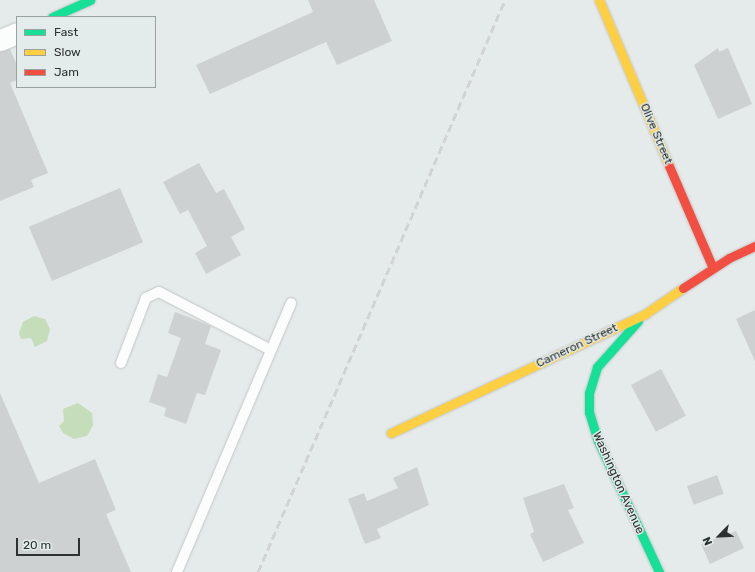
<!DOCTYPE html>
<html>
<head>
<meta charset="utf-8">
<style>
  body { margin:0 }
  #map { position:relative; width:755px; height:572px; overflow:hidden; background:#e5eaea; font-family:Rubik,sans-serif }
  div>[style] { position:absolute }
  .green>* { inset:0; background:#c6ddb9 }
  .building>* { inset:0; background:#cdd1d1; transform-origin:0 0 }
  .roads { filter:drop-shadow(0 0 1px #c2c6c6) drop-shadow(0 0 1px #c2c6c6) }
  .lane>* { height:10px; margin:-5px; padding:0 5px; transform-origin:5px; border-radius:5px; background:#fbfcfc }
  .street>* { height:21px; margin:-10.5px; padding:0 10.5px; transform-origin:10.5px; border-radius:10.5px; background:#fbfcfc }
  .fast>* { height:9px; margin:-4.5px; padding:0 4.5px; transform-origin:4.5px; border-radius:4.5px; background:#16e098 }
  .slow>* { height:9px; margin:-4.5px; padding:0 4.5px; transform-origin:4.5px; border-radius:4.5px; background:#ffcf43 }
  .jam>* { height:9px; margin:-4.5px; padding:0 4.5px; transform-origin:4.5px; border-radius:4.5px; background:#f24e42 }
  .rail>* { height:3px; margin-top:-1.5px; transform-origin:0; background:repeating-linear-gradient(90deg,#d2d3d3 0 8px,transparent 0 12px) }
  span { translate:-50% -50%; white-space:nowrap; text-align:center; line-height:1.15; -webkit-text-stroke:3px #e3eceb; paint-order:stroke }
  .street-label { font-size:12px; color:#2d3130 }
  .legend { position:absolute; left:16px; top:16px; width:140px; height:72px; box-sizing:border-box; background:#e3eceb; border:1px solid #9aa1a0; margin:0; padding:5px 7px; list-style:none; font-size:12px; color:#2d3130 }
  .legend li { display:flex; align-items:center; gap:8px; height:20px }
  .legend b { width:20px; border:1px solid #9aa1a0 }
  .north { position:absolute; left:699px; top:516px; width:40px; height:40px; -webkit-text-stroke:3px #e3eceb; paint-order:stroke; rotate:246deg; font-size:11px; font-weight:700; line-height:16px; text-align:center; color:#2d3130 }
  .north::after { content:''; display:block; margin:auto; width:14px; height:18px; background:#2d3130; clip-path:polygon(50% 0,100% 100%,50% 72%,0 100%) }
  .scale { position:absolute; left:16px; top:538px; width:64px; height:18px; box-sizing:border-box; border:2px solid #2d3130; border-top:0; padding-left:5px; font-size:12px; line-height:14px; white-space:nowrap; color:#2d3130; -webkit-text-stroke:3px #e3eceb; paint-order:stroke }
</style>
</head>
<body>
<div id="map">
  <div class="green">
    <i style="clip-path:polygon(34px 316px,45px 319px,50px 329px,47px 341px,35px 347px,31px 338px,21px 339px,19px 333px,23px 322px)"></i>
    <i style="clip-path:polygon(78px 403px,92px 413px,93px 425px,87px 436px,74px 439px,63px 433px,59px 426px,64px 421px,63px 409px)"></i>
  </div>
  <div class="building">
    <i style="clip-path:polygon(308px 0,374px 0,392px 41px,337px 65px,326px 42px,210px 94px,196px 65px,313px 12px)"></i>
    <i style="clip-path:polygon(718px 48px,719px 52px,728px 48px,752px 104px,718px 119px,694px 65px)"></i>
    <i style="clip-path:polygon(10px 49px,17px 65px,17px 80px,10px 83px,48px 173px,31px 180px,34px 187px,0 201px,0 52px)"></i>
    <i style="clip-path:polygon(199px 163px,216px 193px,224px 189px,245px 229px,231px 237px,241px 255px,206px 274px,195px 253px,207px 246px,188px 210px,180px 214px,163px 182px)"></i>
    <i style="left:120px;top:188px;width:59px;height:99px;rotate:67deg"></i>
    <i style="clip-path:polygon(755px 310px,755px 361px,736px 319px)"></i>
    <i style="clip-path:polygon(175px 312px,211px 326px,205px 344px,221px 350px,205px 395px,197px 393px,186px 424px,164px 416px,166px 408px,149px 402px,158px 374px,167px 377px,181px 338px,168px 333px)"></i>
    <i style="left:661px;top:369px;width:53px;height:34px;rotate:62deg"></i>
    <i style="clip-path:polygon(0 393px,39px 483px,95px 459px,116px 510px,106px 514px,131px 572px,0 572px)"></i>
    <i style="clip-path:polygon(417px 467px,429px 505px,377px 529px,381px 538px,365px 544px,348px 499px,364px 493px,367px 501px,398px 488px,393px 478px)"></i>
    <i style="left:717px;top:475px;width:20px;height:32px;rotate:70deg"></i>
    <i style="clip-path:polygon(564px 484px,574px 508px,568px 510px,584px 543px,543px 562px,530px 534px,534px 532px,523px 498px)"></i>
    <i style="clip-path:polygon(736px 531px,744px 548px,710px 564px,701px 544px)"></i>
  </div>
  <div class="roads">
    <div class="lane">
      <i style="left:121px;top:363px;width:70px;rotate:-69deg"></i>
      <i style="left:146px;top:298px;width:14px;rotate:-25deg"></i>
      <i style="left:159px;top:292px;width:126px;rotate:27.4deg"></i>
      <i style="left:177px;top:572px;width:292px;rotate:-67deg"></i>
    </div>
    <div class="street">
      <i style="left:0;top:40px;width:18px;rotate:-22deg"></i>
    </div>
    <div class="fast">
      <i style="left:52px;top:17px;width:42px;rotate:-24.1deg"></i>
      <i style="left:638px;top:321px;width:62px;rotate:131.7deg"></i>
      <i style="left:597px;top:367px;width:27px;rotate:107deg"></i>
      <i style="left:589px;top:393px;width:19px;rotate:90deg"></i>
      <i style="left:589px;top:412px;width:30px;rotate:73deg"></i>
      <i style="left:598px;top:441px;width:145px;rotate:65deg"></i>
    </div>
    <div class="slow">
      <i style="left:599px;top:0;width:180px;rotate:67.1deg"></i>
      <i style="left:391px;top:433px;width:280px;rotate:-25.1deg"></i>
      <i style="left:645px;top:314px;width:46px;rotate:-34.4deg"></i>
    </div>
    <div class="jam">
      <i style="left:669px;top:166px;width:111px;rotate:66.7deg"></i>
      <i style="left:683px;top:288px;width:55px;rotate:-33.1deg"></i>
      <i style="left:729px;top:258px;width:29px;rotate:-25deg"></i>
    </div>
  </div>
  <div class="rail">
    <i style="left:258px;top:572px;width:623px;rotate:-66.64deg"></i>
  </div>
  <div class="street-label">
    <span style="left:656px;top:134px;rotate:67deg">Olive Street</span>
    <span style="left:577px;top:346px;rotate:-25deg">Cameron Street</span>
    <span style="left:618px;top:483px;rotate:66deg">Washington Avenue</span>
  </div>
  <ul class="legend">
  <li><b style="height:5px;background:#16e098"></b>Fast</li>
  <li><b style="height:5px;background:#ffcf43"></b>Slow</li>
  <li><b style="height:5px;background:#f24e42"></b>Jam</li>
  </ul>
  <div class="north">N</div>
  <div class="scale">20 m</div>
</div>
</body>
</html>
